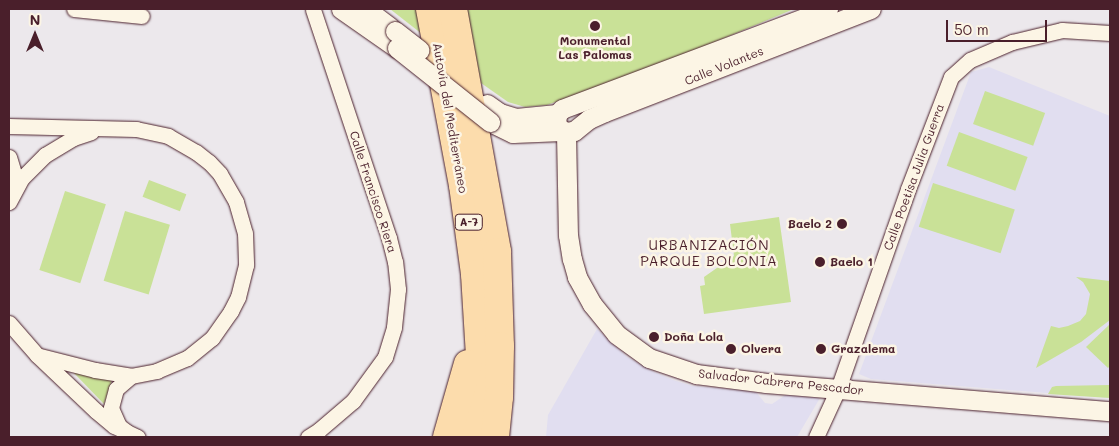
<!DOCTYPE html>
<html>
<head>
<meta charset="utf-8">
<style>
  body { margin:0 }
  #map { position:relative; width:1119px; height:446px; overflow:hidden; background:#ece8ec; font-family:Mali,sans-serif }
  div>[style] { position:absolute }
  .built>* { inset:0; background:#e1def0 }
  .green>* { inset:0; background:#c9e197; transform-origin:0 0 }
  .roads { filter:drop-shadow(0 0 1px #4a1f2b) drop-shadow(0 0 1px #4a1f2b) }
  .minor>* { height:15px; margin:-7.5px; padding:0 7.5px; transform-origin:7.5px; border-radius:7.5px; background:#fcf5e5 }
  .tertiary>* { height:19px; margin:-9.5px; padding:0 9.5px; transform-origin:9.5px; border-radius:9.5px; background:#fcf5e5 }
  .motorway>* { height:28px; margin:-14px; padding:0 14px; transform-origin:14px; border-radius:14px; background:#fcdcac }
  .bridges { filter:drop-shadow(0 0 1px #4a1f2b) drop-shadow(0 0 1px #4a1f2b) }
  .tertiary-bridge>* { height:19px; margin:-9.5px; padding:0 9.5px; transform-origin:9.5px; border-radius:9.5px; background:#fcf5e5 }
  .dots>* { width:14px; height:14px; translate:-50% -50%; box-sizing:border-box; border:2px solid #fcf5e5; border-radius:50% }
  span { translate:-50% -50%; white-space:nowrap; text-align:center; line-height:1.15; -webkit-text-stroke:5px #fcf5e5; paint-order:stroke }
  .shield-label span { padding:1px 4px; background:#fcf5e5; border:1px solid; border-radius:4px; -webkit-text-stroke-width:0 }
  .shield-label { font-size:11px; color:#4a1f2b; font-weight:700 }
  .poi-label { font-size:12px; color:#4a1f2b; font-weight:700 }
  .right { translate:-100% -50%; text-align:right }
  .left { translate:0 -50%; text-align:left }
  .street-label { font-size:12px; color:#4a1f2b }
  .neighbourhood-label { font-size:14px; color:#4a1f2b; letter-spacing:1px }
  .frame { position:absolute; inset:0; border:10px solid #4a1f2b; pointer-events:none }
  .north { position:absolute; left:10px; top:10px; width:50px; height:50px; -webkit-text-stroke:4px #fcf5e5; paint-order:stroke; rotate:0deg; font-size:14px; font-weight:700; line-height:20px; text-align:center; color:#4a1f2b }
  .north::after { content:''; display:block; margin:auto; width:18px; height:22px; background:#4a1f2b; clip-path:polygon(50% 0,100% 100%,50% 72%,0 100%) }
  .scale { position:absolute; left:946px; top:20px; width:101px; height:22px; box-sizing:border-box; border:2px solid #4a1f2b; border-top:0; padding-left:6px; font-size:15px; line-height:18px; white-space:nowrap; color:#4a1f2b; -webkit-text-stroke:4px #fcf5e5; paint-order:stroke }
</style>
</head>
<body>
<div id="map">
  <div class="built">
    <i style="clip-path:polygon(989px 67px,1110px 116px,1110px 398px,871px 379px,859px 374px,971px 72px)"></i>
    <i style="clip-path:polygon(597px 329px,627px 357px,654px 372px,673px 380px,692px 386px,755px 391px,765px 403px,772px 404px,787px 394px,820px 398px,797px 437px,546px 437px,548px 415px)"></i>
  </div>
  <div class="green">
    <i style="clip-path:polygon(390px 9px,418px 9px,422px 34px)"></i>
    <i style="clip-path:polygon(467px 9px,794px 9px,657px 66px,547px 105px,525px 107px,508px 102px,481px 83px)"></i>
    <i style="left:985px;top:91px;width:64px;height:35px;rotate:20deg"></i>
    <i style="left:959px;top:132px;width:73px;height:36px;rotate:20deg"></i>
    <i style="left:149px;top:180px;width:40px;height:18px;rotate:21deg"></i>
    <i style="left:933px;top:183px;width:86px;height:46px;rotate:18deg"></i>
    <i style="left:65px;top:191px;width:43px;height:83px;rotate:18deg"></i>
    <i style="left:125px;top:211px;width:47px;height:73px;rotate:17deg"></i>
    <i style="clip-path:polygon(779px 217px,791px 302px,704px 314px,700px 286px,705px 285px,704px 277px,734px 256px,730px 224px)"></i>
    <i style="clip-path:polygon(1076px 277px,1110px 281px,1110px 320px,1081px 342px,1036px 368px,1051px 326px,1059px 328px,1068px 326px,1080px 321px,1086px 314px,1090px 294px,1083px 282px)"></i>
    <i style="clip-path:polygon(1110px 324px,1110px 366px,1108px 368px,1086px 347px)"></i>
    <i style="clip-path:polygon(72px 371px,112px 380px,104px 404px)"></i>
    <i style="clip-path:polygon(1110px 385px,1110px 398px,1048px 394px,1052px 387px,1056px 386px)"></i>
  </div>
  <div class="roads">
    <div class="minor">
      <i style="left:74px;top:9px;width:68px;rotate:5.9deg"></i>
      <i style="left:9px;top:126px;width:127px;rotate:1.4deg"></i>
      <i style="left:136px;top:129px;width:33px;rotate:12deg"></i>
      <i style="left:168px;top:136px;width:32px;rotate:30deg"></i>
      <i style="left:196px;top:152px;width:16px;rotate:38deg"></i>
      <i style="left:209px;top:162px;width:16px;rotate:47deg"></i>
      <i style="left:220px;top:174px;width:32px;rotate:60deg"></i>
      <i style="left:236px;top:202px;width:32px;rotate:74deg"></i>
      <i style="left:245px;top:233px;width:32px;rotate:88deg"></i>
      <i style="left:246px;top:265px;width:33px;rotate:104deg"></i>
      <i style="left:238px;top:297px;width:16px;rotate:117deg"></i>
      <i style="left:231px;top:311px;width:33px;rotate:125deg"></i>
      <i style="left:212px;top:338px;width:32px;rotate:141deg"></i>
      <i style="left:187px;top:358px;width:33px;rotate:157deg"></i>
      <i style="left:157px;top:371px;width:26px;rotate:169deg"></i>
      <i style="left:131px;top:376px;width:20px;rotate:139deg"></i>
      <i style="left:116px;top:389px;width:20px;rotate:105deg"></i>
      <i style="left:111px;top:408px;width:20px;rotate:66deg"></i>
      <i style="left:119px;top:426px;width:10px;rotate:37deg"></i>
      <i style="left:9px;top:157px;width:21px;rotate:73deg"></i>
      <i style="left:15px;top:177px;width:14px;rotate:94deg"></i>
      <i style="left:9px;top:202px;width:27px;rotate:-62deg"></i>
      <i style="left:22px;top:178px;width:33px;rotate:-45deg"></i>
      <i style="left:45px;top:155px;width:33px;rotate:-31deg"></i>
      <i style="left:73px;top:138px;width:19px;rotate:-18deg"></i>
      <i style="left:9px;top:323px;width:43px;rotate:48.8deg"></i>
      <i style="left:37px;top:355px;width:81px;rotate:43.5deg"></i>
      <i style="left:96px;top:411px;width:23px;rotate:40deg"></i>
      <i style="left:114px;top:426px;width:26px;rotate:25deg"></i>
      <i style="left:40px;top:356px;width:57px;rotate:14.3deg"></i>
      <i style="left:95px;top:370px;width:36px;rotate:9deg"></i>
      <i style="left:308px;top:437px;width:13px;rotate:-32deg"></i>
      <i style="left:319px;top:430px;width:45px;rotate:-40.5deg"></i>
      <i style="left:353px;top:401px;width:54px;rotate:-54deg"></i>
      <i style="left:385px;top:357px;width:31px;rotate:-73deg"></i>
      <i style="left:394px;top:327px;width:38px;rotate:-84deg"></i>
      <i style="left:398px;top:289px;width:27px;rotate:-96deg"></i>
      <i style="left:395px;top:262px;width:25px;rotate:-104deg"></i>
      <i style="left:389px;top:238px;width:241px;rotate:-108.4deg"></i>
      <i style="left:816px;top:437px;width:53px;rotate:-65.4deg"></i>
      <i style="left:838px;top:389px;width:212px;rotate:-70.7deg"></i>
      <i style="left:908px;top:189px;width:120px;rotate:-69deg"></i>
      <i style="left:951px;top:77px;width:25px;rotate:-42deg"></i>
      <i style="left:970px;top:60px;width:46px;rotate:-23.2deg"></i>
      <i style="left:1012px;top:42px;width:51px;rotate:-13.5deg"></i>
      <i style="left:1062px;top:30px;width:48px;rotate:3.6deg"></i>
    </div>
    <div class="tertiary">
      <i style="left:341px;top:9px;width:68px;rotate:34.9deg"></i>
      <i style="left:366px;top:9px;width:30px;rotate:37deg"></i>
      <i style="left:828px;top:9px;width:284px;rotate:159.4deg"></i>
      <i style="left:562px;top:109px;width:7px;rotate:135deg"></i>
      <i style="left:557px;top:114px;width:11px;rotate:95deg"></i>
      <i style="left:556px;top:125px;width:11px;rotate:41deg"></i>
      <i style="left:564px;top:132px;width:10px;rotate:-6deg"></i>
      <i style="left:574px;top:131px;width:19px;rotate:-39deg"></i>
      <i style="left:589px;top:119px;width:17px;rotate:-24deg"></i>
      <i style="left:605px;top:112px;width:285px;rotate:-21.2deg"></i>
      <i style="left:487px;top:104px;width:16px;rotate:35deg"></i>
      <i style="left:500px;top:113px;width:17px;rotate:17deg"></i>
      <i style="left:516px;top:118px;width:41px;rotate:-5.6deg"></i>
      <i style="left:490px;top:122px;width:25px;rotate:26deg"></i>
      <i style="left:513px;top:133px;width:49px;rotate:-2.3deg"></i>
      <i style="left:566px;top:133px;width:102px;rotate:88.9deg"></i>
      <i style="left:568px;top:235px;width:24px;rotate:81deg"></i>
      <i style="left:572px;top:259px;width:19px;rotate:74deg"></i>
      <i style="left:577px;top:277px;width:31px;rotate:61deg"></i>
      <i style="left:592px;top:304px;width:38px;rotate:51deg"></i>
      <i style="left:616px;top:334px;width:41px;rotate:36deg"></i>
      <i style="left:649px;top:358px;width:50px;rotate:18.8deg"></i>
      <i style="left:696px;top:374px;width:71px;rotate:7.3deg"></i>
      <i style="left:766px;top:383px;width:345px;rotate:4.7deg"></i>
    </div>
    <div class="motorway">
      <i style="left:430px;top:9px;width:179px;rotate:79.4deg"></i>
      <i style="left:463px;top:185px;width:90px;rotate:82.3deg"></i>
      <i style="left:475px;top:274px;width:82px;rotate:86.5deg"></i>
      <i style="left:480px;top:356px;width:81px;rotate:94.2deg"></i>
      <i style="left:453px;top:9px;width:247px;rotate:79.7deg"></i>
      <i style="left:497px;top:252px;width:94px;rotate:88.2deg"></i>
      <i style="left:500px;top:346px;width:51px;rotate:91.1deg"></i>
      <i style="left:499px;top:397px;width:40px;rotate:95.7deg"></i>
      <i style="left:447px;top:437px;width:76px;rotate:-74deg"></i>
    </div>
  </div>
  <div class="bridges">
    <div class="tertiary-bridge">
      <i style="left:395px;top:31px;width:31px;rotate:38deg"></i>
      <i style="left:397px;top:48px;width:119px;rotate:38.5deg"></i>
    </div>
  </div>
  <div class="dots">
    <i style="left:595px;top:26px;background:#4a1f2b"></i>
    <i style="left:842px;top:224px;background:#4a1f2b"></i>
    <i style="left:820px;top:262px;background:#4a1f2b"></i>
    <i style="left:654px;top:337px;background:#4a1f2b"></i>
    <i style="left:731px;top:349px;background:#4a1f2b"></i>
    <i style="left:821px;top:349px;background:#4a1f2b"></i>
  </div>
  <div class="shield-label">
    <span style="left:469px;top:222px">A-7</span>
  </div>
  <div class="poi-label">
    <span style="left:595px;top:48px">Monumental<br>Las Palomas</span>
    <span class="right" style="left:832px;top:224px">Baelo 2</span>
    <span class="left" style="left:830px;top:262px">Baelo 1</span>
    <span class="left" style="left:664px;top:337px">Doña Lola</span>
    <span class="left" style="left:741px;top:349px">Olvera</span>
    <span class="left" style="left:831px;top:349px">Grazalema</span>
  </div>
  <div class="street-label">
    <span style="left:724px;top:66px;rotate:-22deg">Calle Volantes</span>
    <span style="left:450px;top:118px;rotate:80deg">Autovía del Mediterráneo</span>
    <span style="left:914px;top:177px;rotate:-70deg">Calle Poetisa Julia Guerra</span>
    <span style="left:373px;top:192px;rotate:72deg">Calle Francisco Riera</span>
    <span style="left:781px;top:382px;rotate:6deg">Salvador Cabrera Pescador</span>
  </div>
  <div class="neighbourhood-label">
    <span style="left:709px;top:253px">URBANIZACIÓN<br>PARQUE BOLONIA</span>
  </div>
  <div class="frame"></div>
  <div class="north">N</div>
  <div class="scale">50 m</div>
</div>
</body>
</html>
